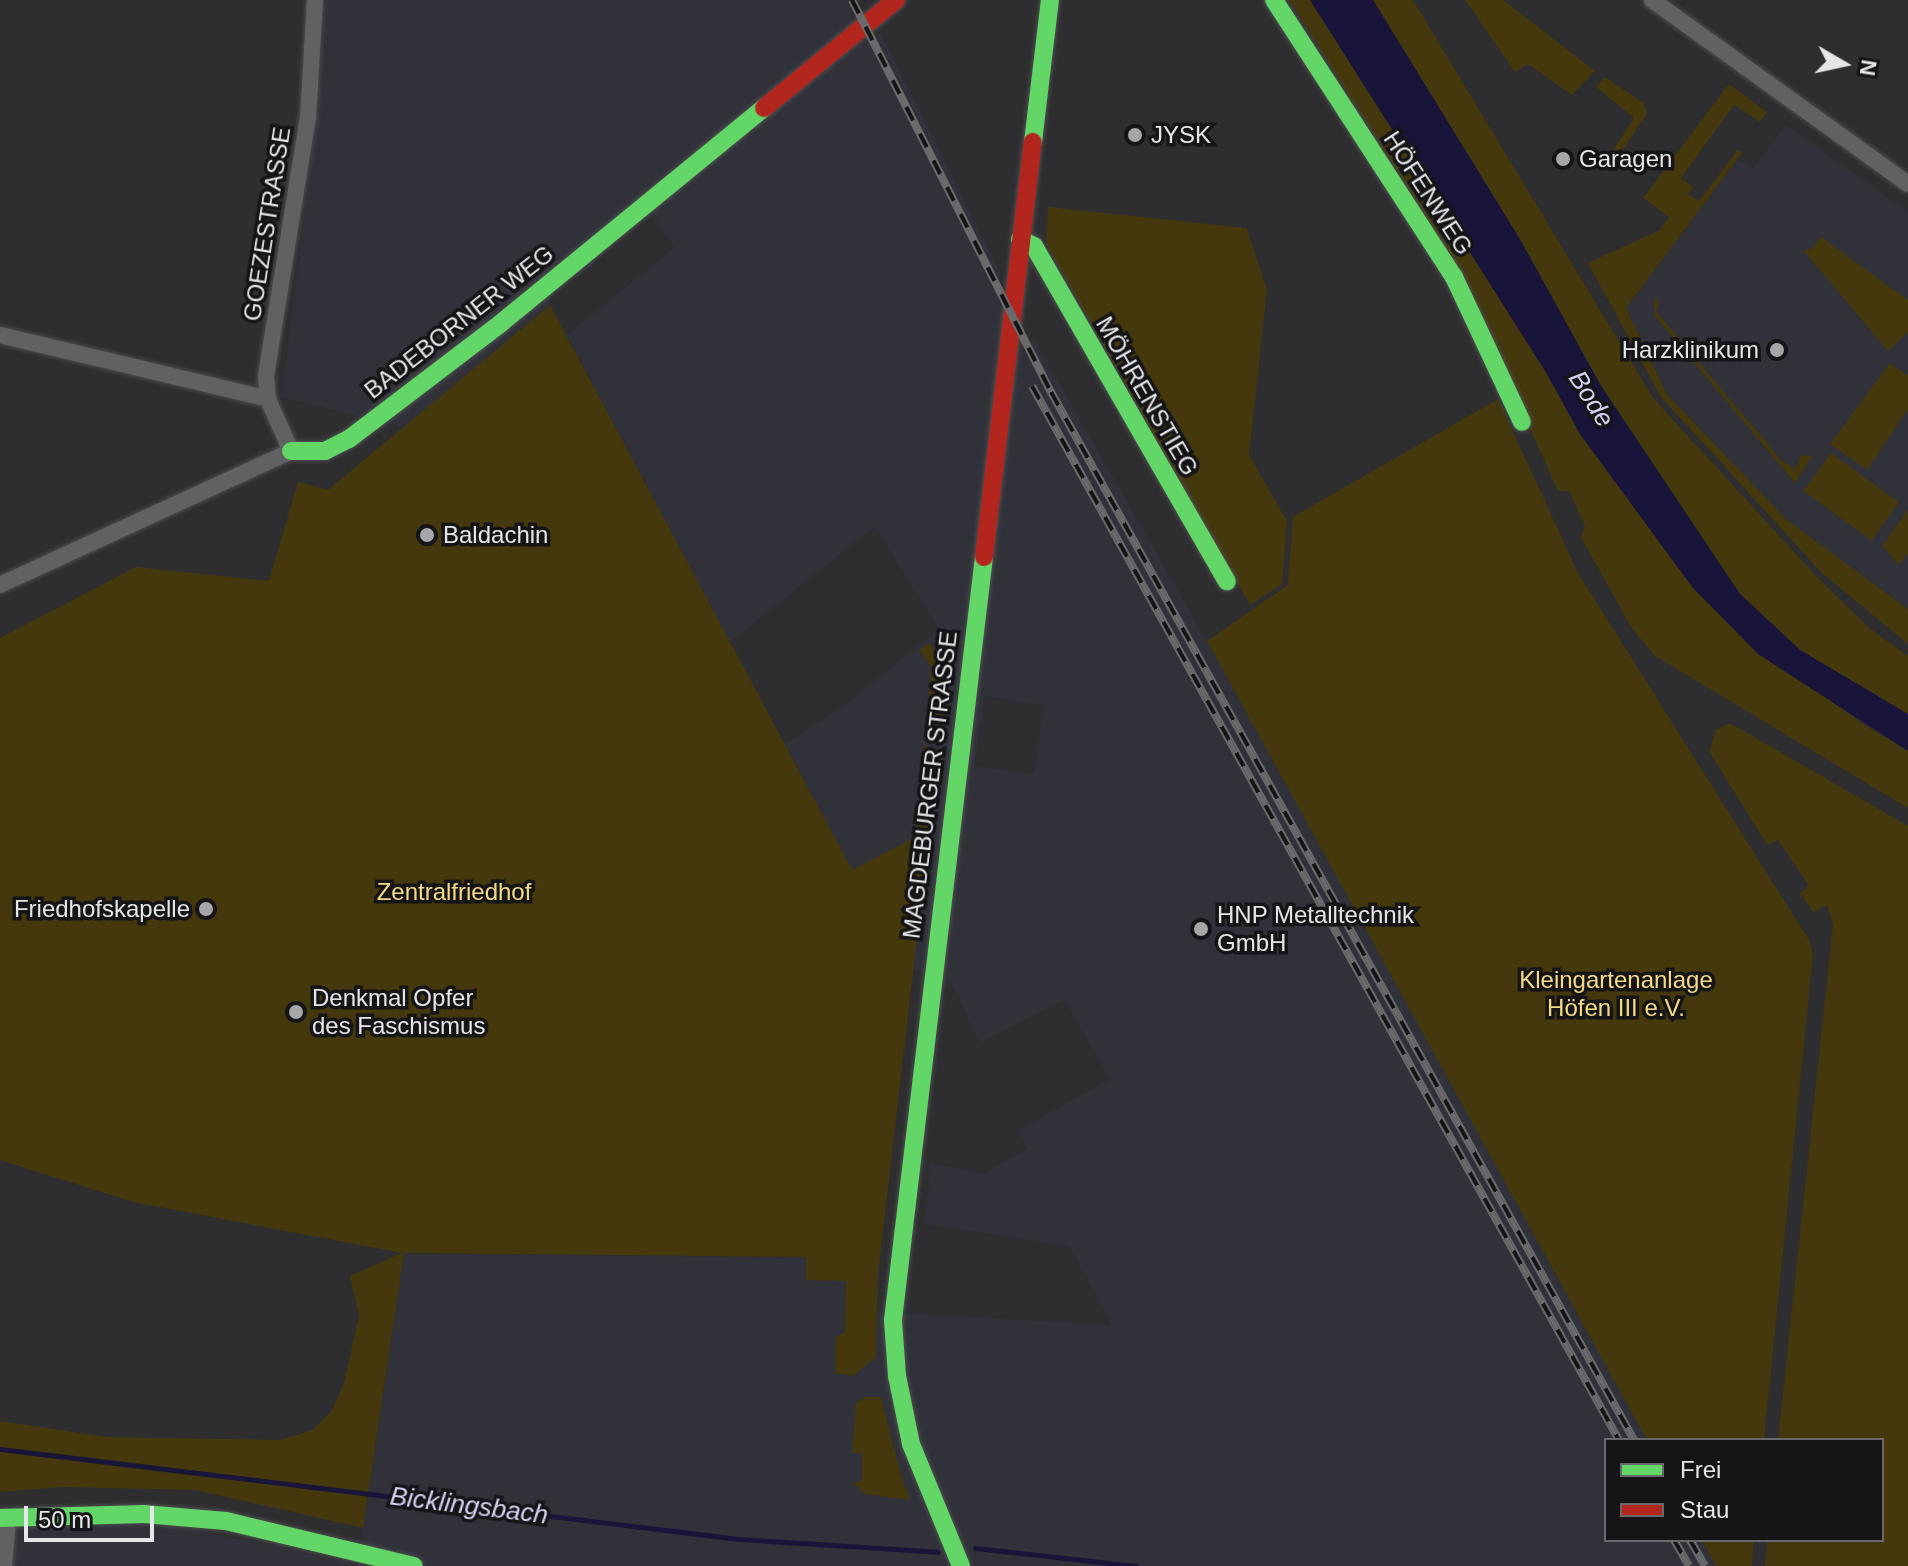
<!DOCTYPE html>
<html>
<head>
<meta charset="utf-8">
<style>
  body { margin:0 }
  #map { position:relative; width:1908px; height:1566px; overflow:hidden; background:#2e2e30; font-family:Arial,sans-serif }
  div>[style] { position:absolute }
  .built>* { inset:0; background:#31313a }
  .green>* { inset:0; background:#44380c; transform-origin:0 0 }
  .water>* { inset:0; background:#19143a }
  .stream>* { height:5px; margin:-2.5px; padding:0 2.5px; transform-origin:2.5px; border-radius:2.5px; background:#19143a }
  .roads { filter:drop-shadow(0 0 2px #4c4c4f) drop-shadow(0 0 2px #4c4c4f) }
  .street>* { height:16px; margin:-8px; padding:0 8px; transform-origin:8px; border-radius:8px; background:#616163 }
  .fast>* { height:18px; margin:-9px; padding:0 9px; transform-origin:9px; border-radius:9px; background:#63d668 }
  .jam>* { height:18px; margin:-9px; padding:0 9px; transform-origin:9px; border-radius:9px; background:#b3261e }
  .rail>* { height:8px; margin-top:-4px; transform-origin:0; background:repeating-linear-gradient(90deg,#151517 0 15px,#6a6a6c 0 30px); box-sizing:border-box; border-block:2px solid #6a6a6c }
  .dots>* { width:22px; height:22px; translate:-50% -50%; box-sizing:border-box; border:4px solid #151517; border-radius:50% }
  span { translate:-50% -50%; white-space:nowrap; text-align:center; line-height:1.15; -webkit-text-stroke:7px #151517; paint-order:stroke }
  .poi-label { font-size:24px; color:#e6e6e9 }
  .left { translate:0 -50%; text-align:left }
  .right { translate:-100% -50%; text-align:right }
  .street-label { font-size:24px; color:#e6e6e9 }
  .park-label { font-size:24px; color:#f5da87 }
  .water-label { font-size:26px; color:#d3d3f2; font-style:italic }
  .legend { position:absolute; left:1604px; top:1438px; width:280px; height:104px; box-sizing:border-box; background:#151517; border:2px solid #69696b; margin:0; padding:10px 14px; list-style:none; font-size:24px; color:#e6e6e9 }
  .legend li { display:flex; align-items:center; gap:16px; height:40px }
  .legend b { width:40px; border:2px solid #69696b }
  .north { position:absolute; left:1804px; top:24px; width:80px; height:80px; -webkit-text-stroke:6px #151517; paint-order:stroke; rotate:99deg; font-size:22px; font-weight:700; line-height:32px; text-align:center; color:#e6e6e9 }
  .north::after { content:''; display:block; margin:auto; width:28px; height:36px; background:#e6e6e9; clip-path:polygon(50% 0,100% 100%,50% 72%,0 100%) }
  .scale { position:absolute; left:24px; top:1506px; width:130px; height:36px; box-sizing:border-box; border:4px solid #e6e6e9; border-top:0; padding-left:10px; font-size:24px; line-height:28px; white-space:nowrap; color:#e6e6e9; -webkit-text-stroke:6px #151517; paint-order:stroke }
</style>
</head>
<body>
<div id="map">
  <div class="built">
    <i style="clip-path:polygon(evenodd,326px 0,862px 0,849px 15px,864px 46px,881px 33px,1001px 274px,998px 303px,1028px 361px,1033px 338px,1207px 641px,1647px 1440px,1606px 1440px,1606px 1540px,1702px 1540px,1716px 1566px,0 1566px,0 1529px,170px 1524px,358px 1565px,404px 1253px,870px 1259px,880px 1261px,877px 1312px,1112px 1325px,1070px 1246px,925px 1224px,931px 1163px,983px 1174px,1026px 1149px,1019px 1130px,1110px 1079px,1064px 999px,980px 1043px,951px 981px,903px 967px,785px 744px,840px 709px,939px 629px,875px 526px,730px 642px,567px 335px,675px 247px,647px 209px,547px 292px,550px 305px,403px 427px,282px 397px,319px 96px,326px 0,985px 696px,1044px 706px,1034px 774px,974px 766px,985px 696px)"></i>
    <i style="clip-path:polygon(1786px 125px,1908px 212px,1908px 609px,1786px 519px,1666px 393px,1626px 308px,1738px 159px,1753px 169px)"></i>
  </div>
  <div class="green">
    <i style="clip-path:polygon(1289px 0,1310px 0,1547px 374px,1580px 434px,1693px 588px,1861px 723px,1908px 751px,1908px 808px,1655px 656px,1631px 627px,1581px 537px,1585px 526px,1569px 491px,1558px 491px,1461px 273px)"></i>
    <i style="clip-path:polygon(1373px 0,1413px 0,1653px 398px,1816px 576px,1869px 628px,1908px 656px,1908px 714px,1800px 650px,1740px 594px,1601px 386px,1521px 241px)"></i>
    <i style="clip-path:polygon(1465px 0,1503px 0,1595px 71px,1572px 95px,1528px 64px,1515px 72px)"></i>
    <i style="clip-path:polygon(1605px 77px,1644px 103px,1647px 114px,1611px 167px,1606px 161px,1634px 118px,1596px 87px)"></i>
    <i style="clip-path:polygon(1729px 84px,1767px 112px,1760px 122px,1734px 105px,1681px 178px,1693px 187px,1688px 194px,1699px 201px,1738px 150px,1742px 153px,1626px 308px,1666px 393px,1786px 519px,1908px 609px,1908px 644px,1822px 573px,1661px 397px,1588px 263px,1660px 230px,1669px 217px,1643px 198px)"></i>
    <i style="clip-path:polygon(1048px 207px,1246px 228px,1267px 289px,1249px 455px,1287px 521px,1282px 584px,1250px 605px,1046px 244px)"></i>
    <i style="clip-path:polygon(1821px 237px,1908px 300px,1908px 332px,1888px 351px,1803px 250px,1811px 249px)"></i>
    <i style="clip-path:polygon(1654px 299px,1659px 301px,1656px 311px,1781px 460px,1796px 469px,1801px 455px,1812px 456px,1795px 483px,1654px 315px)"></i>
    <i style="clip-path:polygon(550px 305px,852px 870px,917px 836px,924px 746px,938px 756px,878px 1274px,876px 1357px,853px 1376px,835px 1373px,836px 1337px,845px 1332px,846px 1281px,806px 1280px,806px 1257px,404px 1253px,363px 1528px,195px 1490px,63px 1487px,0 1492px,0 1421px,107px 1437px,280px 1440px,313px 1430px,332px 1410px,344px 1383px,359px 1316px,350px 1276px,402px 1253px,133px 1202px,0 1160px,0 638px,136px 567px,269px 581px,298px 482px,328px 490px)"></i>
    <i style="clip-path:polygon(1890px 363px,1908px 376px,1908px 409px,1867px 470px,1830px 444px)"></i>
    <i style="clip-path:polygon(1498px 399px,1578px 573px,1809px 940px,1813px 954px,1764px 1440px,1647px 1440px,1207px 641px,1288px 585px,1293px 517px)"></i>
    <i style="left:1831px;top:453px;width:84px;height:47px;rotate:36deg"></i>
    <i style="clip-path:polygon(1908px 510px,1908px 553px,1899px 565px,1882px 546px)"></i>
    <i style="clip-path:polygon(929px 643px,949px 670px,943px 721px,926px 729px,931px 667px,920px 650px)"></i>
    <i style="clip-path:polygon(1730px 723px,1908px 826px,1908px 1566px,1765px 1566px,1767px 1540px,1882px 1540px,1882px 1440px,1778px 1440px,1833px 925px,1827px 905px,1813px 912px,1800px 893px,1809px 886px,1778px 840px,1767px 845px,1709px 751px,1716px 730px)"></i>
    <i style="clip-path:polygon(881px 1397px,900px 1472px,910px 1500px,866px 1494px,853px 1483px,862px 1481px,862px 1453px,852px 1453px,856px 1403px,865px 1397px)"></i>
    <i style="clip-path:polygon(1702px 1540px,1754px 1540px,1752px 1566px,1716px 1566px)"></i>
  </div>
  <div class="water">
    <i style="clip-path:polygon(1310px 0,1373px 0,1521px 241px,1601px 386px,1740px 594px,1800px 650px,1908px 714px,1908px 751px,1758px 654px,1693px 588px,1580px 434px,1547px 374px)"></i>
  </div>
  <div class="stream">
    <i style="left:0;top:1449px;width:744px;rotate:6.94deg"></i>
    <i style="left:739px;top:1539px;width:199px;rotate:3.7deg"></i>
    <i style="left:975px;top:1548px;width:162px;rotate:6.4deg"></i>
  </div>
  <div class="roads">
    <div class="street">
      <i style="left:1652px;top:0;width:315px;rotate:35.7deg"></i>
      <i style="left:0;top:335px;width:276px;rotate:13.4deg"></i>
      <i style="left:0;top:585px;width:320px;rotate:-24.7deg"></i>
      <i style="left:291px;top:451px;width:57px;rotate:-113.9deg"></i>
      <i style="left:268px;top:399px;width:23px;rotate:-95deg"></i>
      <i style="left:266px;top:376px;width:261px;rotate:-80.8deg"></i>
      <i style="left:308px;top:118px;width:118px;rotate:-86.6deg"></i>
      <i style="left:4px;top:1566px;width:48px;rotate:-85.2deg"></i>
    </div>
    <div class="fast">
      <i style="left:1274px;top:0;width:330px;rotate:57deg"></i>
      <i style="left:1454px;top:277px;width:160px;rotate:64.9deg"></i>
      <i style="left:1033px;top:142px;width:143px;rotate:-83.2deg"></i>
      <i style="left:1020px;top:239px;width:16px;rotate:27deg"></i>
      <i style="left:1034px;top:246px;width:387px;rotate:60.1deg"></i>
      <i style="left:291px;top:451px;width:34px"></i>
      <i style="left:325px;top:451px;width:27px;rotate:-27deg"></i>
      <i style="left:349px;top:439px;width:191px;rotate:-37.3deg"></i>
      <i style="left:501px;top:323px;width:340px;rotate:-39.3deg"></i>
      <i style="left:0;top:1518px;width:144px;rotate:-1.6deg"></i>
      <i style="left:144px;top:1514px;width:82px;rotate:4.9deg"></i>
      <i style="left:226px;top:1521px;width:193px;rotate:13.5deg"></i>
      <i style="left:961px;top:1566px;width:132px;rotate:-112.3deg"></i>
      <i style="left:911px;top:1444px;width:69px;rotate:-101.6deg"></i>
      <i style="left:897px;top:1376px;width:56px;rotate:-94.1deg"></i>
      <i style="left:893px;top:1320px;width:768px;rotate:-83.2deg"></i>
    </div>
    <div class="jam">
      <i style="left:764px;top:108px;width:171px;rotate:-39.3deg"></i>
      <i style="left:984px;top:557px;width:418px;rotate:-83.3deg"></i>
    </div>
  </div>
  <div class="rail">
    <i style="left:852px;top:0;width:440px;rotate:63.1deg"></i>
    <i style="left:1051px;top:392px;width:1199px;rotate:60.91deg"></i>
    <i style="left:1032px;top:386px;width:1206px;rotate:60.89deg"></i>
    <i style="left:1674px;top:1540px;width:30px;rotate:60deg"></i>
    <i style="left:1690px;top:1540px;width:30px;rotate:60deg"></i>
  </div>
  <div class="dots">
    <i style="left:1135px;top:135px;background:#a6a6a8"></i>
    <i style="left:1563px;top:159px;background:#a6a6a8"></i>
    <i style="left:1777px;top:350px;background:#a6a6a8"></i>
    <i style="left:427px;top:535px;background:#a6a6a8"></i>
    <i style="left:206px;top:909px;background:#a6a6a8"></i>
    <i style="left:1201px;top:929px;background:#a6a6a8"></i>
    <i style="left:296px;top:1012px;background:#a6a6a8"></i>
  </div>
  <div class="poi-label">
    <span class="left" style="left:1151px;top:135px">JYSK</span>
    <span class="left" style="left:1579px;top:159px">Garagen</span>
    <span class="right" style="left:1759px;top:350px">Harzklinikum</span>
    <span class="left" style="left:443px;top:535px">Baldachin</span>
    <span class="right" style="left:190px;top:909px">Friedhofskapelle</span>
    <span class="left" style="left:1217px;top:929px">HNP Metalltechnik<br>GmbH</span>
    <span class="left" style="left:312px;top:1012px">Denkmal Opfer<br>des Faschismus</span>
  </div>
  <div class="street-label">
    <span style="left:1428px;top:193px;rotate:57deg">HÖFENWEG</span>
    <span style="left:267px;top:224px;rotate:-81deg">GOEZESTRASSE</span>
    <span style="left:459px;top:322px;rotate:-38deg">BADEBORNER WEG</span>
    <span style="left:1147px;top:396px;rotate:60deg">MÖHRENSTIEG</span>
    <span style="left:930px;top:785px;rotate:-83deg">MAGDEBURGER STRASSE</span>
  </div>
  <div class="park-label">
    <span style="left:454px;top:892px">Zentralfriedhof</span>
    <span style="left:1616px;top:994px">Kleingartenanlage<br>Höfen III e.V.</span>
  </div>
  <div class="water-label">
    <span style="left:1591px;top:399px;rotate:58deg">Bode</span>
    <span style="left:469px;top:1506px;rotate:7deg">Bicklingsbach</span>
  </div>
  <ul class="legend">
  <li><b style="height:10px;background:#63d668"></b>Frei</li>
  <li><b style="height:10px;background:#b3261e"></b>Stau</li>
  </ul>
  <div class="north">N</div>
  <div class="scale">50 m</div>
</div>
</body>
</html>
